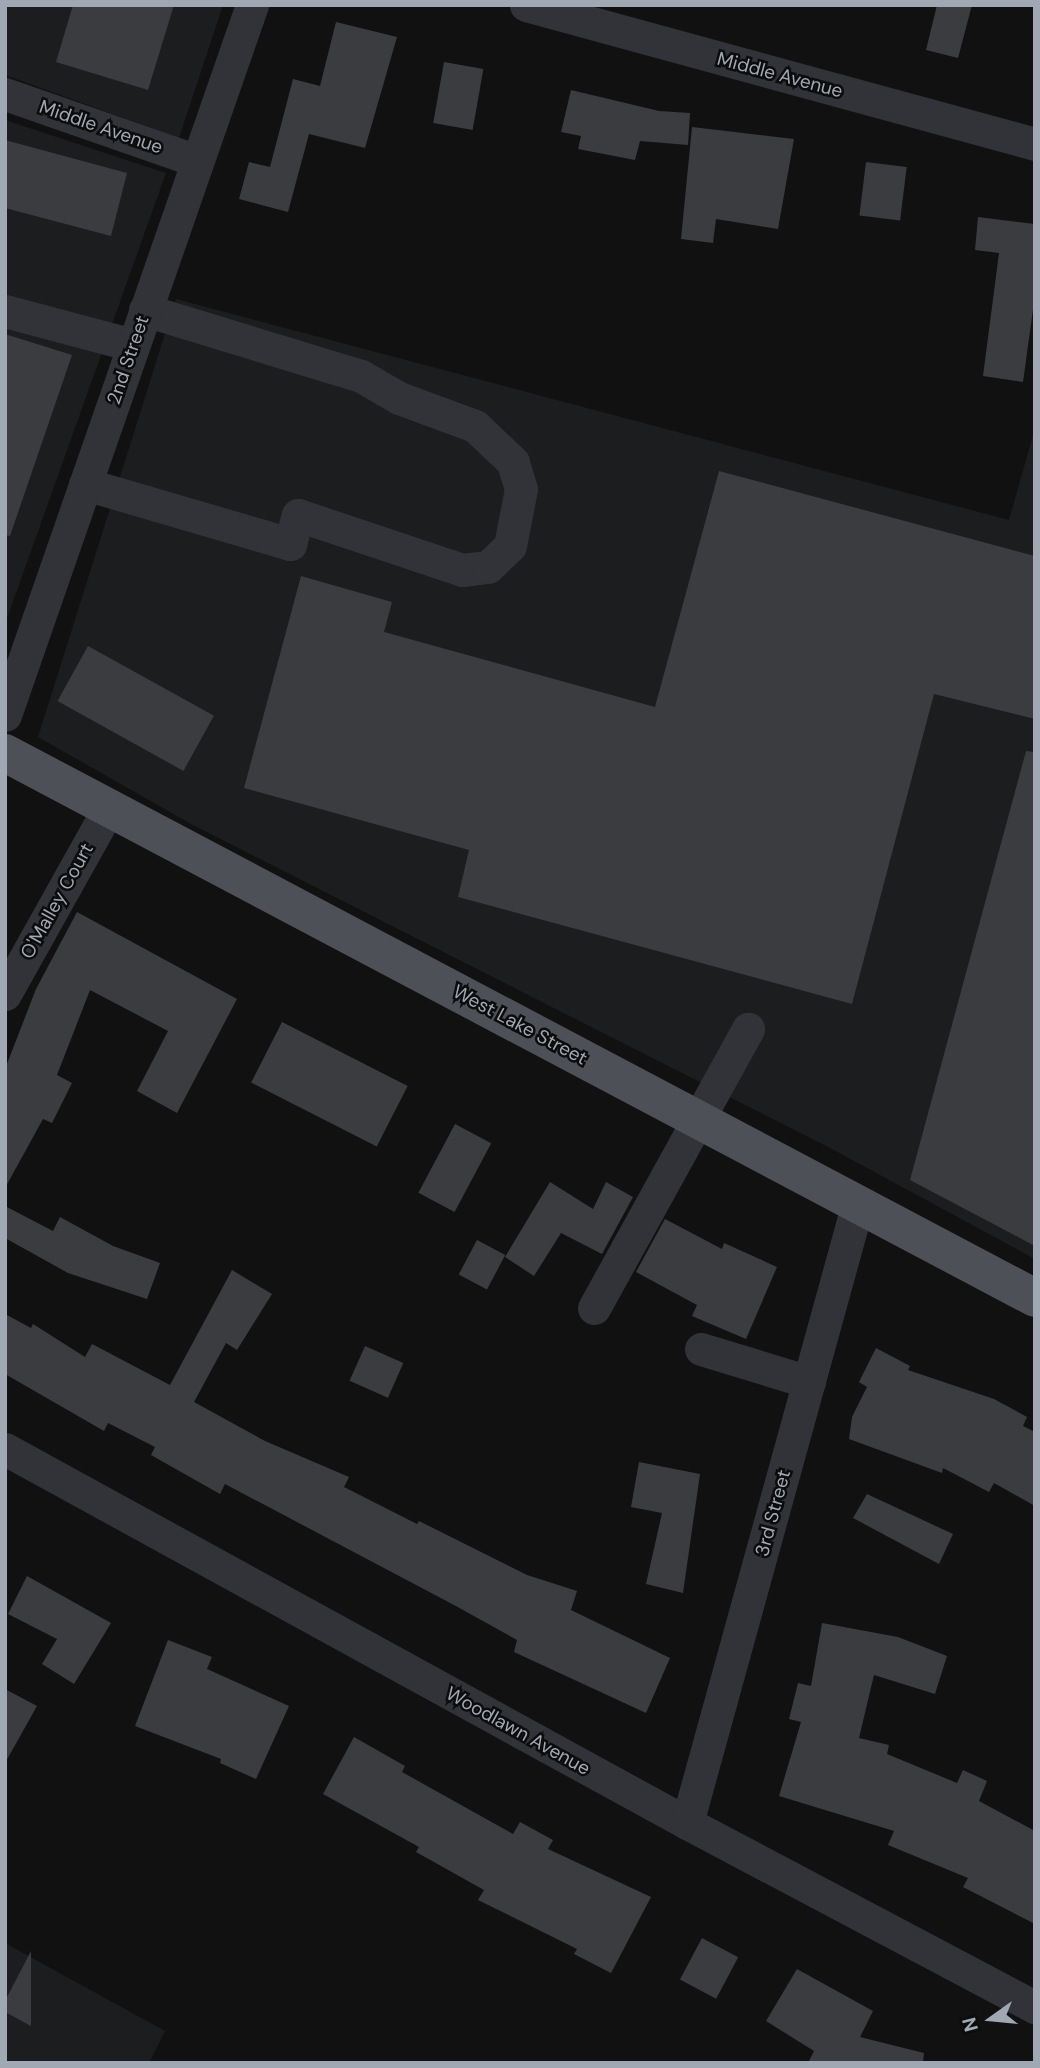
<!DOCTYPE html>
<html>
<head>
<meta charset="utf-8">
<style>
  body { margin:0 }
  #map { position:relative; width:1040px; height:2068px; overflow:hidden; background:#111112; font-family:"DM Sans",sans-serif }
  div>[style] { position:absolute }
  .built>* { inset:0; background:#1c1d1f }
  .building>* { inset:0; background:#3a3c40; transform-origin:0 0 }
  .minor>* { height:33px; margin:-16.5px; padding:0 16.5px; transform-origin:16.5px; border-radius:16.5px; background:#313338 }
  .major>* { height:38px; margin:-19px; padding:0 19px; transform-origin:19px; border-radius:19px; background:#4d5057 }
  span { translate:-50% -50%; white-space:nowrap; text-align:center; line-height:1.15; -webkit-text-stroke:5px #0c0c0d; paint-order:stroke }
  .street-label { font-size:19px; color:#a0a8b4 }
  .frame { position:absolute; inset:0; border:7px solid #a0a8b4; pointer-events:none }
  .north { position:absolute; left:956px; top:1984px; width:70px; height:70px; -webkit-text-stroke:5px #0c0c0d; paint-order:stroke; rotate:255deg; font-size:19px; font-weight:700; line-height:28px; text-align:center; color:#a0a8b4 }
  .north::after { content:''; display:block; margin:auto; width:24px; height:32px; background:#a0a8b4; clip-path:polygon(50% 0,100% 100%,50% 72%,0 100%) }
</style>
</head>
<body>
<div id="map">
  <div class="built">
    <i style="clip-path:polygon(5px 5px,223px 5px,179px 138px,5px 75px)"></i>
    <i style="clip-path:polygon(5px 120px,166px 173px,5px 624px)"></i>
    <i style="clip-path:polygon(176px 299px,1009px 520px,1035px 428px,1035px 1259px,832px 1149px,191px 824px,38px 737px)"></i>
    <i style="clip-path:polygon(5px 1943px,165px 2031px,149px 2063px,5px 2063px)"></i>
  </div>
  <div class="building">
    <i style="clip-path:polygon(73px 5px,174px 5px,148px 90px,56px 62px)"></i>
    <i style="clip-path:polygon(937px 5px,972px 5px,958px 58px,926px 50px)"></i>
    <i style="clip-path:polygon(336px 22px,397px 37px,365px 148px,309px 134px,288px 212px,239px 199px,249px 162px,270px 167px,293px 79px,320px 86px)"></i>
    <i style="left:444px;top:62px;width:40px;height:62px;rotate:10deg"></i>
    <i style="clip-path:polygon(571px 90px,659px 111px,690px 113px,688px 145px,640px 141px,635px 160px,578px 149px,581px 136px,561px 132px)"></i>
    <i style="clip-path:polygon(692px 127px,794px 139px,778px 229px,716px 219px,713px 243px,681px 239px)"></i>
    <i style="clip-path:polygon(5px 140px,127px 173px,111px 236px,5px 208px)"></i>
    <i style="left:866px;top:162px;width:41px;height:54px;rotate:7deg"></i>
    <i style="clip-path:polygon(978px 217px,1035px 224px,1035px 295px,1023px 382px,983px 376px,999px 253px,975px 250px)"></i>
    <i style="clip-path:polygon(5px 334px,72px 355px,10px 536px,5px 535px)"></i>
    <i style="clip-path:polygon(719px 471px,1035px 556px,1035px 719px,934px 694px,852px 1004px,458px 897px,469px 850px,244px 788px,301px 576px,392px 602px,384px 632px,655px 707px)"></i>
    <i style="left:88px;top:646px;width:144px;height:63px;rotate:29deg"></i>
    <i style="clip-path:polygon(1026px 751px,1035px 752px,1035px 1246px,910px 1180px)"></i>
    <i style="clip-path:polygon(77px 912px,237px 999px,177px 1113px,137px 1091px,168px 1031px,90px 990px,57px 1075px,72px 1083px,52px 1123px,43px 1119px,5px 1188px,5px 1069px,36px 989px)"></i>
    <i style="left:282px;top:1022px;width:141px;height:68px;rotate:27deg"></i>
    <i style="left:455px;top:1124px;width:41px;height:78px;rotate:28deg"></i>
    <i style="clip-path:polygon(550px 1182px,593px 1209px,606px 1182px,633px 1197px,602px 1254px,561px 1233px,534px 1276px,505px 1257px)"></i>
    <i style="clip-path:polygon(5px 1206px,53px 1231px,60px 1217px,113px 1246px,160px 1263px,147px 1299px,68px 1273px,5px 1238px)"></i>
    <i style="clip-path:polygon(665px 1219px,722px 1249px,724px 1243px,777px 1267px,746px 1339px,692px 1316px,697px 1305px,636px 1272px)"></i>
    <i style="left:477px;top:1240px;width:32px;height:39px;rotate:28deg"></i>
    <i style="clip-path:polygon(232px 1270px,272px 1294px,237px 1350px,226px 1343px,194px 1402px,265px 1441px,349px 1477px,344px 1487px,417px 1524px,419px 1521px,527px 1575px,577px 1591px,571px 1610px,670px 1658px,646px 1713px,514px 1652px,517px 1640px,454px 1605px,225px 1484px,220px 1494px,151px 1455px,155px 1447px,108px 1423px,104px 1431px,5px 1374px,5px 1314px,31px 1328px,33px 1324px,85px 1357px,92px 1344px,170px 1385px)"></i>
    <i style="left:365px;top:1346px;width:42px;height:38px;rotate:24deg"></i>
    <i style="clip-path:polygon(876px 1348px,910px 1366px,908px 1370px,994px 1399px,1027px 1417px,1023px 1426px,1035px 1432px,1035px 1506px,994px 1483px,989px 1492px,943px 1468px,942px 1473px,849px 1439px,852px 1417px,867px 1387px,859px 1382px)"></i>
    <i style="clip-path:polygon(639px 1462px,700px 1474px,683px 1593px,646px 1584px,662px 1513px,631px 1507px)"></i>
    <i style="clip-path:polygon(867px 1494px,953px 1534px,939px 1564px,853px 1518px)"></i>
    <i style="clip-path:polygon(27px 1576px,111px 1623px,74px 1684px,42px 1664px,57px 1639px,8px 1614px)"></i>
    <i style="clip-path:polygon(822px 1623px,898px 1637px,947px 1656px,935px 1694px,874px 1675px,859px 1738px,889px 1745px,887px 1754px,957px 1783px,963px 1770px,987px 1781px,979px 1801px,1035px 1831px,1035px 1924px,963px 1887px,968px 1878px,888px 1845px,894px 1831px,779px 1796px,801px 1722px,789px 1719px,798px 1683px,811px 1686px)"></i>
    <i style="clip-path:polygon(168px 1640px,212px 1657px,207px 1669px,289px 1706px,256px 1779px,220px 1763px,221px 1759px,135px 1726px)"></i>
    <i style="clip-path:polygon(5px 1689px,37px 1706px,5px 1763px)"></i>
    <i style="clip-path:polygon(354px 1737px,405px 1766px,402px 1772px,513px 1834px,520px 1822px,553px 1840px,548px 1849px,651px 1897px,611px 1973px,574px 1954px,577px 1949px,478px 1900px,484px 1890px,416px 1852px,419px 1847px,323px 1794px)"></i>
    <i style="left:702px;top:1938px;width:41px;height:47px;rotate:28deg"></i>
    <i style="clip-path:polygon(31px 1951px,31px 2026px,5px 2012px,5px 2001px)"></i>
    <i style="clip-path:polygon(797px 1969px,873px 2011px,860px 2037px,924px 2053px,923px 2063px,808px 2063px,814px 2051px,766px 2021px)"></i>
  </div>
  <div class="minor">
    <i style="left:526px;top:5px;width:528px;rotate:15.27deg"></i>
    <i style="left:5px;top:94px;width:203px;rotate:19.2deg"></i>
    <i style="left:5px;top:311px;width:132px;rotate:14.9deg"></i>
    <i style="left:85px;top:484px;width:214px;rotate:16.3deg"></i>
    <i style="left:290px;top:544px;width:30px;rotate:-75deg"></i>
    <i style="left:298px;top:515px;width:173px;rotate:18.5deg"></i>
    <i style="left:462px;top:570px;width:26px;rotate:-7deg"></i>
    <i style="left:488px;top:567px;width:30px;rotate:-44deg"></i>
    <i style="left:510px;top:546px;width:58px;rotate:-79.1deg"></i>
    <i style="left:521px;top:489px;width:28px;rotate:-107deg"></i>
    <i style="left:513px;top:462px;width:52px;rotate:-136.5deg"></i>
    <i style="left:475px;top:426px;width:81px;rotate:-159.8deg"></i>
    <i style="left:399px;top:398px;width:44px;rotate:-149.9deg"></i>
    <i style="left:361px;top:376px;width:226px;rotate:-163deg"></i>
    <i style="left:5px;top:715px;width:752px;rotate:-70.82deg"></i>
    <i style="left:5px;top:994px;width:213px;rotate:-60.8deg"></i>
    <i style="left:594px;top:1308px;width:319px;rotate:-61.1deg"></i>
    <i style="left:701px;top:1349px;width:113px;rotate:17deg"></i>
    <i style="left:5px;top:1449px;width:778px;rotate:28.74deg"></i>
    <i style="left:687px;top:1823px;width:394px;rotate:27.9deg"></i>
    <i style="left:687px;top:1823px;width:643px;rotate:-74.58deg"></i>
  </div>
  <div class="major">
    <i style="left:5px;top:753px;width:1165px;rotate:27.88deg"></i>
  </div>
  <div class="street-label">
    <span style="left:780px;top:75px;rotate:15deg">Middle Avenue</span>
    <span style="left:101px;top:127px;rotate:19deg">Middle Avenue</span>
    <span style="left:128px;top:360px;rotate:-71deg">2nd Street</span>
    <span style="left:57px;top:901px;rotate:-61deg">O'Malley Court</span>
    <span style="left:520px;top:1025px;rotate:28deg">West Lake Street</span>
    <span style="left:773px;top:1513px;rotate:-75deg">3rd Street</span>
    <span style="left:518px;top:1731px;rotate:29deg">Woodlawn Avenue</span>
  </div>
  <div class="frame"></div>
  <div class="north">N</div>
</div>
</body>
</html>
